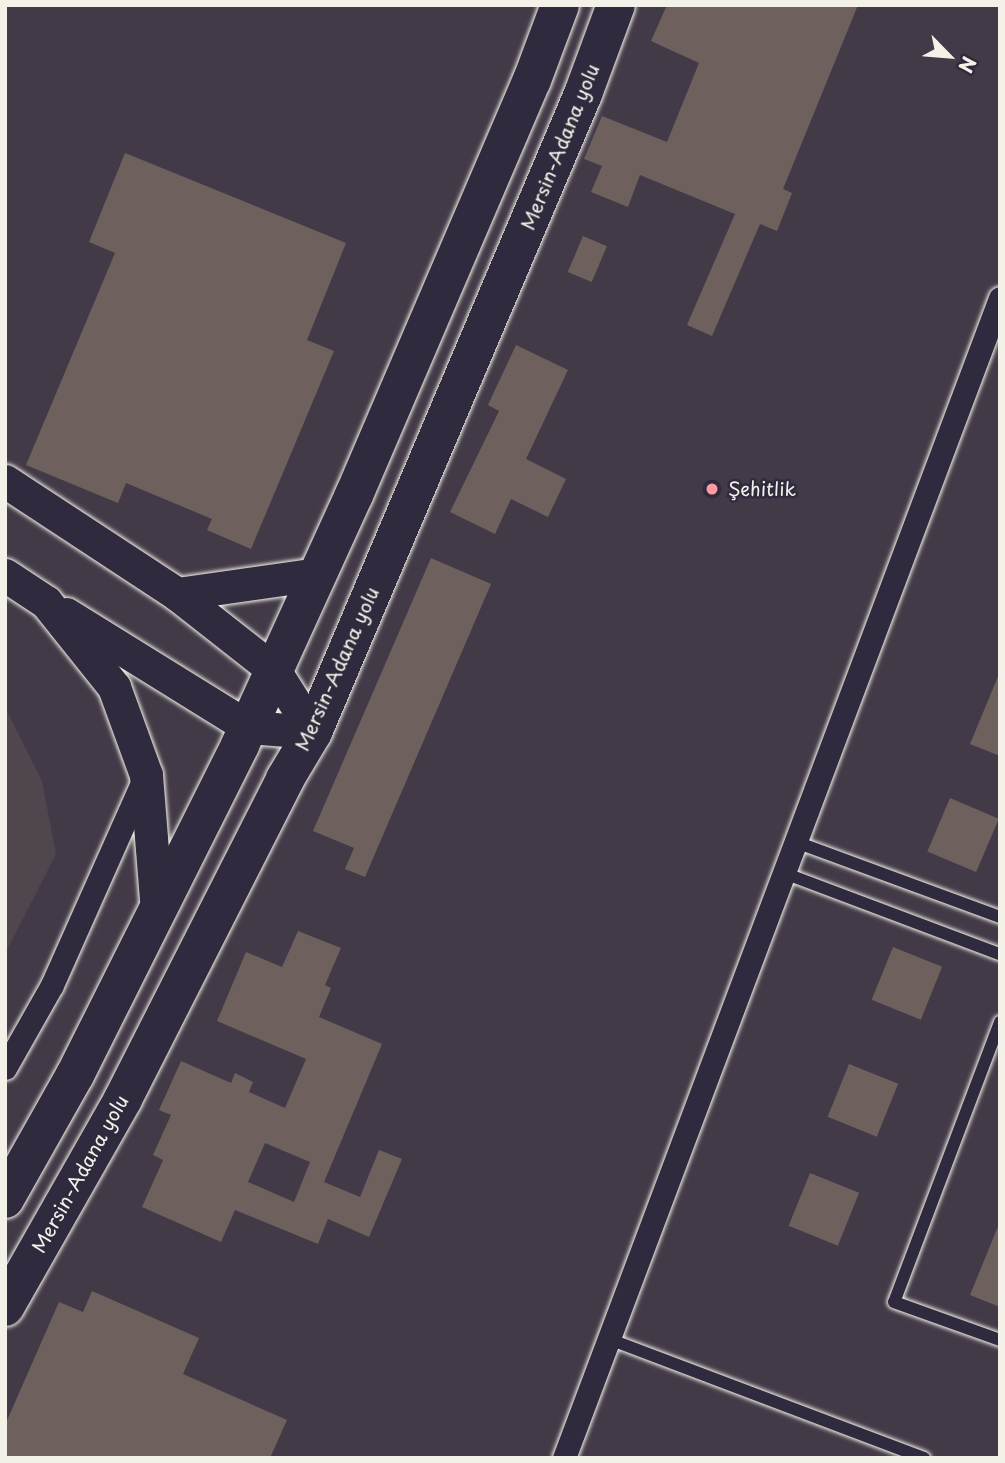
<!DOCTYPE html>
<html>
<head>
<meta charset="utf-8">
<style>
  body { margin:0 }
  #map { position:relative; width:1005px; height:1463px; overflow:hidden; background:#423a47; font-family:"Playpen Sans",sans-serif }
  div>[style] { position:absolute }
  .built>* { inset:0; background:#4f464e }
  .building>* { inset:0; background:#6e615d; transform-origin:0 0 }
  .roads { filter:drop-shadow(0 0 2px #f4f1e8) drop-shadow(0 0 2px #f4f1e8) }
  .lane>* { height:12px; margin:-6px; padding:0 6px; transform-origin:6px; border-radius:6px; background:#2f2a3d }
  .street>* { height:23px; margin:-11.5px; padding:0 11.5px; transform-origin:11.5px; border-radius:11.5px; background:#2f2a3d }
  .secondary>* { height:33px; margin:-16.5px; padding:0 16.5px; transform-origin:16.5px; border-radius:16.5px; background:#2f2a3d }
  .highway>* { height:38px; margin:-19px; padding:0 19px; transform-origin:19px; border-radius:19px; background:#2f2a3d }
  .dots>* { width:19px; height:19px; translate:-50% -50%; box-sizing:border-box; border:4px solid #2f2a3d; border-radius:50% }
  span { translate:-50% -50%; white-space:nowrap; text-align:center; line-height:1.15; -webkit-text-stroke:5px #2f2a3d; paint-order:stroke }
  .street-label { font-size:19px; color:#f4f1e8 }
  .poi-label { font-size:19px; color:#f4f1e8 }
  .left { translate:0 -50%; text-align:left }
  .frame { position:absolute; inset:0; border:7px solid #f4f1e8; pointer-events:none }
  .north { position:absolute; left:914px; top:21px; width:70px; height:70px; -webkit-text-stroke:5px #2f2a3d; paint-order:stroke; rotate:115deg; font-size:19px; font-weight:700; line-height:28px; text-align:center; color:#f4f1e8 }
  .north::after { content:''; display:block; margin:auto; width:24px; height:32px; background:#f4f1e8; clip-path:polygon(50% 0,100% 100%,50% 72%,0 100%) }
</style>
</head>
<body>
<div id="map">
  <div class="built">
    <i style="clip-path:polygon(5px 707px,42px 781px,56px 854px,5px 954px)"></i>
  </div>
  <div class="building">
    <i style="clip-path:polygon(667px 5px,858px 5px,783px 189px,792px 193px,777px 231px,760px 224px,712px 336px,687px 325px,735px 214px,640px 175px,628px 207px,591px 192px,602px 166px,584px 159px,602px 116px,667px 142px,699px 63px,651px 41px)"></i>
    <i style="clip-path:polygon(125px 153px,346px 243px,307px 340px,334px 351px,251px 549px,207px 530px,212px 519px,126px 483px,118px 503px,26px 465px,115px 253px,89px 242px)"></i>
    <i style="left:583px;top:236px;width:26px;height:39px;rotate:23deg"></i>
    <i style="clip-path:polygon(516px 345px,568px 370px,526px 459px,566px 479px,548px 517px,511px 499px,495px 534px,450px 512px,499px 411px,488px 405px)"></i>
    <i style="clip-path:polygon(431px 558px,491px 584px,365px 877px,345px 869px,354px 848px,313px 831px)"></i>
    <i style="clip-path:polygon(999px 674px,1000px 674px,1000px 756px,970px 744px)"></i>
    <i style="left:950px;top:798px;width:53px;height:58px;rotate:23deg"></i>
    <i style="clip-path:polygon(evenodd,298px 931px,341px 948px,325px 985px,331px 988px,319px 1017px,382px 1044px,324px 1182px,360px 1197px,379px 1150px,402px 1159px,369px 1237px,328px 1219px,318px 1244px,235px 1210px,221px 1242px,142px 1207px,163px 1160px,153px 1155px,171px 1115px,159px 1110px,181px 1061px,231px 1083px,235px 1073px,253px 1082px,249px 1092px,285px 1108px,306px 1059px,217px 1021px,246px 952px,282px 967px,298px 931px,265px 1143px,310px 1162px,294px 1202px,248px 1182px,265px 1143px)"></i>
    <i style="left:893px;top:947px;width:53px;height:57px;rotate:22deg"></i>
    <i style="left:849px;top:1064px;width:53px;height:57px;rotate:22deg"></i>
    <i style="left:810px;top:1173px;width:53px;height:57px;rotate:22deg"></i>
    <i style="clip-path:polygon(999px 1224px,1000px 1224px,1000px 1307px,970px 1295px)"></i>
    <i style="clip-path:polygon(92px 1291px,199px 1338px,183px 1374px,287px 1420px,270px 1458px,5px 1458px,5px 1425px,59px 1302px,83px 1312px)"></i>
  </div>
  <div class="roads">
    <div class="lane">
      <i style="left:796px;top:842px;width:217px;rotate:20.2deg"></i>
      <i style="left:784px;top:873px;width:231px;rotate:20.6deg"></i>
      <i style="left:1000px;top:1022px;width:299px;rotate:110.7deg"></i>
      <i style="left:894px;top:1302px;width:113px;rotate:19.7deg"></i>
      <i style="left:609px;top:1339px;width:337px;rotate:20.7deg"></i>
    </div>
    <div class="street">
      <i style="left:5px;top:1068px;width:95px;rotate:-60.5deg"></i>
      <i style="left:52px;top:985px;width:227px;rotate:-66deg"></i>
      <i style="left:564px;top:1458px;width:1239px;rotate:-69.4deg"></i>
    </div>
    <div class="secondary">
      <i style="left:5px;top:481px;width:206px;rotate:33.3deg"></i>
      <i style="left:177px;top:594px;width:142px;rotate:-8.1deg"></i>
      <i style="left:5px;top:575px;width:49px;rotate:33.4deg"></i>
      <i style="left:46px;top:602px;width:109px;rotate:51.3deg"></i>
      <i style="left:114px;top:687px;width:94px;rotate:70deg"></i>
      <i style="left:146px;top:775px;width:136px;rotate:85.4deg"></i>
      <i style="left:177px;top:594px;width:123px;rotate:38.1deg"></i>
      <i style="left:274px;top:670px;width:73px;rotate:57.8deg"></i>
      <i style="left:66px;top:614px;width:214px;rotate:31.8deg"></i>
      <i style="left:248px;top:727px;width:65px;rotate:4.4deg"></i>
    </div>
    <div class="highway">
      <i style="left:5px;top:1199px;width:142px;rotate:-60.6deg"></i>
      <i style="left:75px;top:1075px;width:369px;rotate:-63.4deg"></i>
      <i style="left:240px;top:745px;width:275px;rotate:-65.5deg"></i>
      <i style="left:354px;top:495px;width:452px;rotate:-66.8deg"></i>
      <i style="left:532px;top:80px;width:80px;rotate:-69.5deg"></i>
      <i style="left:5px;top:1307px;width:239px;rotate:-60.4deg"></i>
      <i style="left:123px;top:1099px;width:359px;rotate:-63.1deg"></i>
      <i style="left:285px;top:779px;width:55px;rotate:-59.2deg"></i>
      <i style="left:313px;top:732px;width:693px;rotate:-67.06deg"></i>
      <i style="left:583px;top:94px;width:95px;rotate:-69.7deg"></i>
    </div>
  </div>
  <div class="dots">
    <i style="left:712px;top:489px;background:#ff9aa2"></i>
  </div>
  <div class="street-label">
    <span style="left:560px;top:147px;rotate:-68deg">Mersin-Adana yolu</span>
    <span style="left:337px;top:669px;rotate:-66deg">Mersin-Adana yolu</span>
    <span style="left:80px;top:1174px;rotate:-61deg">Mersin-Adana yolu</span>
  </div>
  <div class="poi-label">
    <span class="left" style="left:728px;top:489px">Şehitlik</span>
  </div>
  <div class="frame"></div>
  <div class="north">N</div>
</div>
</body>
</html>
